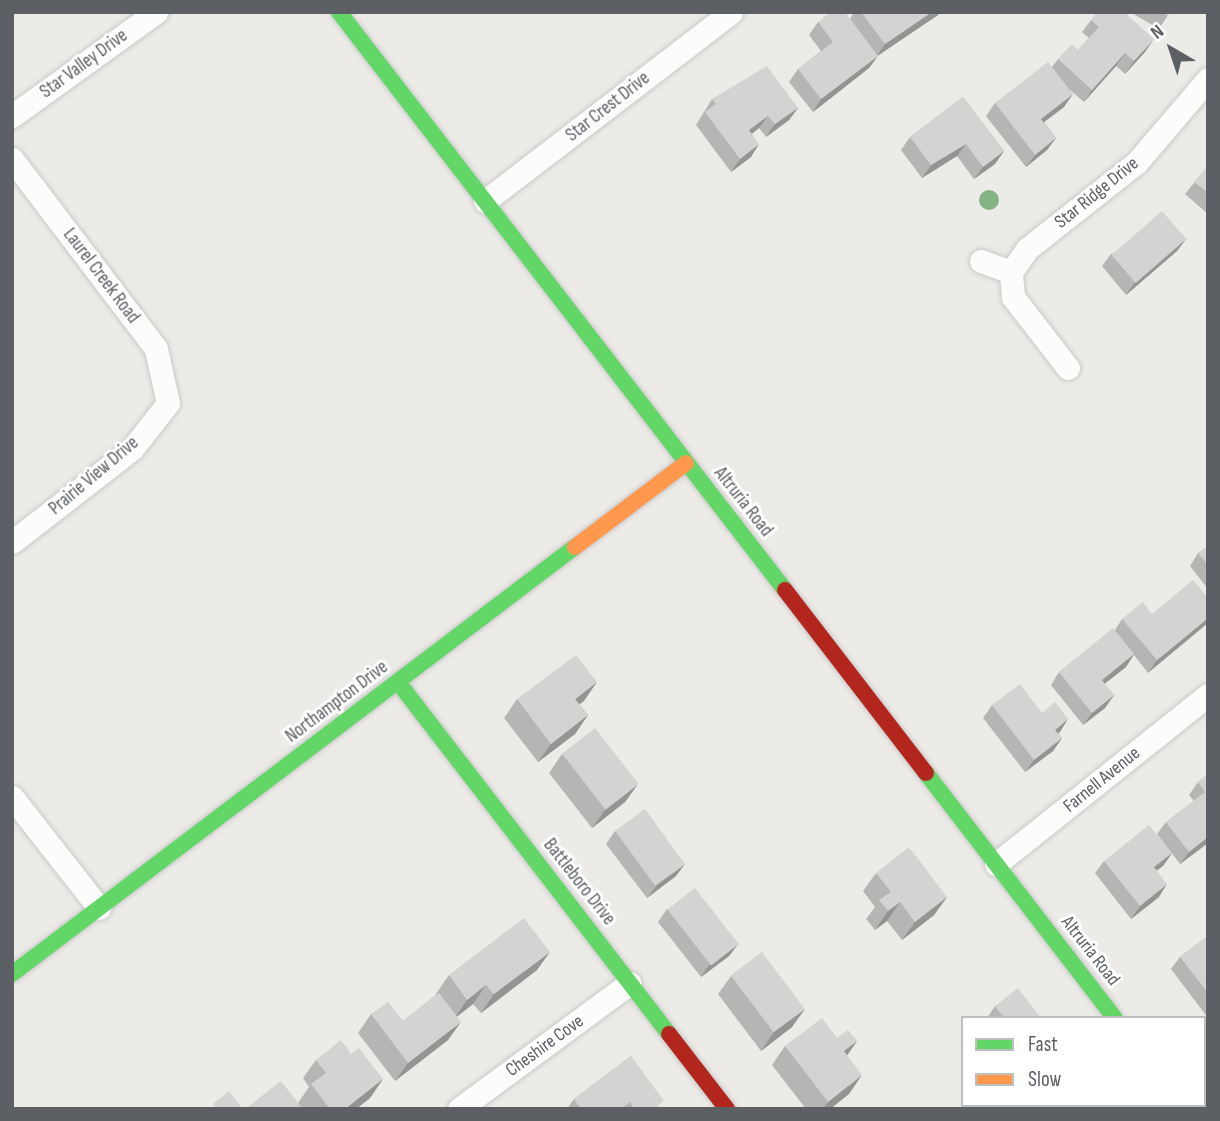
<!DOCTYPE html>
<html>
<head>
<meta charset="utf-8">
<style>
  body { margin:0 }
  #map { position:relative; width:1220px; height:1121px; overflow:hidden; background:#ecebe7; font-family:"Sofia Sans Condensed",sans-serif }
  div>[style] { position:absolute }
  .roads { filter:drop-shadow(0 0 2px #c9c9c9) drop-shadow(0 0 2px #c9c9c9) }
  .street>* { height:23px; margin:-11.5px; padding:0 11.5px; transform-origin:11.5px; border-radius:11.5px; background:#fcfcfb }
  .fast>* { height:16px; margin:-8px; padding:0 8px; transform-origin:8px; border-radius:8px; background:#63d668 }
  .slow>* { height:16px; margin:-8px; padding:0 8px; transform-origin:8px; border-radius:8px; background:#ff974d }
  .jam>* { height:16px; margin:-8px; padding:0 8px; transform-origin:8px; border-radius:8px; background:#b3261e }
  .trees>* { width:20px; height:20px; margin:-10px; border-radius:50%; background:#86b383 }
  .wall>* { inset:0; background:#b6b5b4; transform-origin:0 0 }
  .shaded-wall>* { inset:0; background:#949492 }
  .building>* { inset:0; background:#d4d3d1; transform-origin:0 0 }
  span { translate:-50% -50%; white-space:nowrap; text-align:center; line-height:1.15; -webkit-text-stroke:6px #fff; paint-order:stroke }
  .street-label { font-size:19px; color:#5c6065 }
  .frame { position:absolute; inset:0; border:14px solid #5c6065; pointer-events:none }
  .legend { position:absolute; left:961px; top:1016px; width:245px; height:91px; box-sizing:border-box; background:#fff; border:2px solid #bebfc1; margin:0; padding:9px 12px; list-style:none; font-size:21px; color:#5c6065 }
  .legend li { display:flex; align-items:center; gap:14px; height:35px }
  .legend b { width:35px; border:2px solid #bebfc1 }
  .north { position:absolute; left:1136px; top:14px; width:70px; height:70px; -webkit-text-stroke:5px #fff; paint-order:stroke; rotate:321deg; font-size:19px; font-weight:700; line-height:28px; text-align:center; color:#5c6065 }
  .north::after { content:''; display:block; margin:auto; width:24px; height:32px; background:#5c6065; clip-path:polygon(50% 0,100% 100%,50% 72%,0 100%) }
</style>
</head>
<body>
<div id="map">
  <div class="roads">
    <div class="street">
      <i style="left:12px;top:116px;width:178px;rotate:-35.8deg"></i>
      <i style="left:12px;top:159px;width:238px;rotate:52.8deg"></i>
      <i style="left:156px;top:349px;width:55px;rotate:77.5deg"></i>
      <i style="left:168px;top:403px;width:58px;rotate:128deg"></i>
      <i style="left:132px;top:449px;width:152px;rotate:142.2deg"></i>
      <i style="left:485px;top:201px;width:310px;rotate:-37.5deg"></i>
      <i style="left:981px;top:261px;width:32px;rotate:20deg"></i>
      <i style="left:1068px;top:368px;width:90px;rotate:-127.8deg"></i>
      <i style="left:1013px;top:297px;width:25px;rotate:-95deg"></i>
      <i style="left:1011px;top:272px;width:28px;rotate:-55deg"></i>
      <i style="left:1027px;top:249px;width:140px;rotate:-38.3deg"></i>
      <i style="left:1137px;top:162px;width:109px;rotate:-49.5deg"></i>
      <i style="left:12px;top:797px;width:141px;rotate:51.9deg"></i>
      <i style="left:996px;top:864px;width:271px;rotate:-38.6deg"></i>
      <i style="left:459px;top:1109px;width:212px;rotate:-36.4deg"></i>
    </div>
    <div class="fast">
      <i style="left:339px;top:12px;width:730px;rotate:52.35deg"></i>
      <i style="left:398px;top:682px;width:444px;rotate:52.4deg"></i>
      <i style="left:926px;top:773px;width:309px;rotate:52.4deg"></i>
      <i style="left:12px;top:974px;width:707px;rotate:-37.18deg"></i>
    </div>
    <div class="slow">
      <i style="left:575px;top:547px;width:139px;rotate:-37.1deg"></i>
      <i style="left:1182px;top:1105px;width:5px;rotate:53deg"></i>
    </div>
    <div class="jam">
      <i style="left:785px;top:590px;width:231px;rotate:52.4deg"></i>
      <i style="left:669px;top:1034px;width:95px;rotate:52.3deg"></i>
    </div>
  </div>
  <div class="trees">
    <i style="left:989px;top:200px"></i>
  </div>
  <div class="wall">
    <i style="clip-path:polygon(851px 12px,940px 12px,938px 15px,878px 55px,869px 68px,813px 112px,789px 82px,798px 69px,821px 51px,809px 35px,818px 22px,850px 19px,853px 14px)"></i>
    <i style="clip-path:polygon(1130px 12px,1170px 12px,1159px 29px)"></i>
    <i style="clip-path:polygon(1091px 20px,1145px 52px,1125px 74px,1116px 66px,1084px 102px,1070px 90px,1064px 107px,1044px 122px,1056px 138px,1047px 150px,1026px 167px,986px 116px,995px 103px,1052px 67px,1058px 59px,1078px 50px,1089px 38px,1082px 32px)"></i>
    <i style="clip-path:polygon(963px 97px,1004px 151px,995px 164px,974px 179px,957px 156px,922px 178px,901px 150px,910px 137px)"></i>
    <i style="clip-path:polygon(712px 99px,798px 108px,789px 120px,766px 137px,759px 128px,752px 134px,751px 157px,731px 172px,696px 125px)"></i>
    <i style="clip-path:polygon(1208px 166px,1208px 214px,1185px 194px)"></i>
    <i style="clip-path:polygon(1186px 239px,1177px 251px,1126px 295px,1102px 266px,1111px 254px)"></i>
    <i style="clip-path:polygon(1208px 546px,1208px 589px,1190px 566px,1198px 553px)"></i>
    <i style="clip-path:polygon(1208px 598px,1148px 673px,1134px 655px,1126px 667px,1104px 684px,1114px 695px,1105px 708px,1083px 725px,1051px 685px,1059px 672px,1115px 630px,1122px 619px,1152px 614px)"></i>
    <i style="clip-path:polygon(517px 699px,584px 701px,579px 704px,588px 715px,575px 734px,538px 762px,504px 718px)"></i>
    <i style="clip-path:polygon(992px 705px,1042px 713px,1060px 732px,1058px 733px,1062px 738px,1053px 751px,1025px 772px,983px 718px)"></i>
    <i style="clip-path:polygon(562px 754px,638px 784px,625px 802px,592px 828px,549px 773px)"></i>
    <i style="clip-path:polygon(1208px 774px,1208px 843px,1180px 864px,1157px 834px,1166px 822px,1194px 801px,1189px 795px,1198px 782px)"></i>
    <i style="clip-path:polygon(615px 831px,676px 876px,647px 898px,606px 844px)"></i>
    <i style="clip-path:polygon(1172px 853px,1163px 866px,1156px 870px,1159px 897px,1131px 919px,1095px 873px,1104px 861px)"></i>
    <i style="clip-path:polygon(876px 873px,947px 897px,934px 915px,902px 940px,887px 921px,875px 930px,866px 919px,875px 907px,863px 891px)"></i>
    <i style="clip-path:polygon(667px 909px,738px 944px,729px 956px,701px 977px,658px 922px)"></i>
    <i style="clip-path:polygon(1208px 936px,1208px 1018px,1171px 969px,1180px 957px)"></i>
    <i style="clip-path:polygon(537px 970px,481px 1013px,473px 1004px,457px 1016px,448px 1040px,395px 1081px,358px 1033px,371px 1014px,403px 1021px,436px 995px,436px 994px,449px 975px)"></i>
    <i style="clip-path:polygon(731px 976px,792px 1027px,761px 1051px,718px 994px)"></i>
    <i style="clip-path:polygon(995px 1006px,1041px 1018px,987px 1018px)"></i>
    <i style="clip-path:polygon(837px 1038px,857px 1041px,847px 1055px,849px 1094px,830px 1109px,806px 1109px,772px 1065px,785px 1046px)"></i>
    <i style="clip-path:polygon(351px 1054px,383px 1079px,370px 1098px,356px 1109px,245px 1109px,298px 1103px,309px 1087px,303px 1078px,316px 1060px)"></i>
    <i style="clip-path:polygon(631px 1056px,659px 1109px,567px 1109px,574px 1099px)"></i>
    <i style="left:1035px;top:1105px;width:64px;height:5px"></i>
  </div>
  <div class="shaded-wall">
    <i style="clip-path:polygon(932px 12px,940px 12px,938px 15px,876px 57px,885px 44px)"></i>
    <i style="clip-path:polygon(1154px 39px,1145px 52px,1125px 74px,1134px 61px)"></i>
    <i style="clip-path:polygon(1125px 53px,1116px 66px,1084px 102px,1092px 90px)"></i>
    <i style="clip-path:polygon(878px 56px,869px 68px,813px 112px,821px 99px)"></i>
    <i style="clip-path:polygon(1073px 94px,1064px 107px,1032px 131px,1041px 119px)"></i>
    <i style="clip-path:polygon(798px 108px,789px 120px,766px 137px,775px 124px)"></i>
    <i style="clip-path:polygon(768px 116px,759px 128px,740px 143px,749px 130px)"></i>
    <i style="clip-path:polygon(1056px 138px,1047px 150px,1026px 167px,1035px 155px)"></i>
    <i style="clip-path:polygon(759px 144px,751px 157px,731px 172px,740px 159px)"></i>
    <i style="clip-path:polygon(966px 144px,957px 156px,922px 178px,931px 165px)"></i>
    <i style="clip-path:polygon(1004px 151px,995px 164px,974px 179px,983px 167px)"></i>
    <i style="clip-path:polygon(1186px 239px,1177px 251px,1126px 295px,1135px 282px)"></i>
    <i style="clip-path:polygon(1208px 618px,1208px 623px,1148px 673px,1157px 660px)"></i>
    <i style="clip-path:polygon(1134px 654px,1126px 667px,1093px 693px,1102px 680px)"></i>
    <i style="clip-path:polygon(597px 682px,584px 701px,562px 717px,575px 699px)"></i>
    <i style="clip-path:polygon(1114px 695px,1105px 708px,1083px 725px,1092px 713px)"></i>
    <i style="clip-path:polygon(588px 715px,575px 734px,538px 762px,551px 744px)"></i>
    <i style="clip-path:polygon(1068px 719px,1060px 732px,1046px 742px,1055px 730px)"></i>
    <i style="clip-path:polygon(1062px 738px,1053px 751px,1025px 772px,1034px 760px)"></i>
    <i style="clip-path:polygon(638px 784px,625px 802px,592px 828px,605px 810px)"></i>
    <i style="clip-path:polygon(1208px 837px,1208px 843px,1180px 864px,1189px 852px)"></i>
    <i style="clip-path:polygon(1172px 853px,1163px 866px,1145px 879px,1154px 867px)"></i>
    <i style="clip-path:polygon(685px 864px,676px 876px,647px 898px,656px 886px)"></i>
    <i style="clip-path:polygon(1167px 884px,1159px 897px,1131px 919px,1140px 906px)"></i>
    <i style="clip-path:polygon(947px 897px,934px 915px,902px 940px,915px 922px)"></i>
    <i style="clip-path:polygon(900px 902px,887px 921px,875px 930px,888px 911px)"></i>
    <i style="clip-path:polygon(738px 944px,729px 956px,701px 977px,709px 965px)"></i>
    <i style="clip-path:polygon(550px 952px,537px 970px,481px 1013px,494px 994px)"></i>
    <i style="clip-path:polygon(486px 985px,473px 1004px,454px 1019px,467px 1000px)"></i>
    <i style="clip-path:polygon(805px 1009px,792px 1027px,761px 1051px,774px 1032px)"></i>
    <i style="clip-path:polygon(461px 1022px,448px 1040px,395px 1081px,408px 1063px)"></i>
    <i style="clip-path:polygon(857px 1041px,844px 1060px,844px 1051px)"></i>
    <i style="clip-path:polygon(862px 1075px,849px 1094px,830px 1109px,823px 1109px,828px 1102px)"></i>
    <i style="clip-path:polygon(383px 1079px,370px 1098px,356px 1109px,345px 1109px)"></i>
  </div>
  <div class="building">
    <i style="clip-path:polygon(831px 12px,845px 12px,878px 56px,821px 99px,798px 69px,833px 42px,818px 22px)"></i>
    <i style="clip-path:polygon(861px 12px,932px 12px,885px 44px)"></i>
    <i style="clip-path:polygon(1097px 12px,1124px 12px,1154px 39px,1134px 61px,1125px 53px,1092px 90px,1058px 59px,1072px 44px,1078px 50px,1099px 27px,1091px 20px)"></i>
    <i style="clip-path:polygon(1161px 12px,1170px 12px,1168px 16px)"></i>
    <i style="clip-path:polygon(1048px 62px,1073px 94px,1041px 119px,1056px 138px,1035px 155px,995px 103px)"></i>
    <i style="clip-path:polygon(767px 66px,798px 108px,775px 124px,768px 116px,749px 130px,759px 144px,740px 159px,705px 112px,716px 104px,712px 99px)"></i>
    <i style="clip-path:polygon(963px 97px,1004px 151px,983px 167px,966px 144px,931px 165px,910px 137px)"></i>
    <i style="clip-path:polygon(1208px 166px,1208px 193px,1194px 182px)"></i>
    <i style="left:1162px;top:211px;width:37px;height:67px;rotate:49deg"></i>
    <i style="clip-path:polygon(1208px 546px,1208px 565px,1198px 553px)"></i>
    <i style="clip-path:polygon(1193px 580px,1208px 598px,1208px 618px,1157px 660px,1122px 619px,1143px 602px,1152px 614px)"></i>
    <i style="clip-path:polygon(1113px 628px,1134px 654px,1102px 680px,1114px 695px,1092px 713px,1059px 672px)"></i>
    <i style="clip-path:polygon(576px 655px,597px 682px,575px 699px,588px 715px,551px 744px,517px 699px)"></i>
    <i style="clip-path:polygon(1020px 684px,1042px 713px,1055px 702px,1068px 719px,1055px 730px,1062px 738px,1034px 760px,992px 705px)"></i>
    <i style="left:595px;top:728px;width:71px;height:42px;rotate:52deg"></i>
    <i style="clip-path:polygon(1208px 774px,1208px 837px,1189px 852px,1166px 822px,1205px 792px,1198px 782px)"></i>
    <i style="left:645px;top:809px;width:68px;height:37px;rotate:54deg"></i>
    <i style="clip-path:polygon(1149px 825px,1172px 853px,1154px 867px,1167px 884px,1140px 906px,1104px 861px)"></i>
    <i style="clip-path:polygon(909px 847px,947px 897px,915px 922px,900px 902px,888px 911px,879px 900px,891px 892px,876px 873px)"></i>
    <i style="left:695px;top:888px;width:71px;height:35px;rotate:52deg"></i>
    <i style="clip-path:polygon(524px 918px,550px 952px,494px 994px,486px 985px,467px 1000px,449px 975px)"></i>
    <i style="clip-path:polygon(1208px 936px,1208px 993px,1180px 957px)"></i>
    <i style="left:762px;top:952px;width:71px;height:39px;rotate:53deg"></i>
    <i style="clip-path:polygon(1018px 988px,1041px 1018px,1004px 1018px,995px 1006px)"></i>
    <i style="clip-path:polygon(439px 993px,461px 1022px,408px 1063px,371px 1014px,388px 1002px,403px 1021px)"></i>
    <i style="clip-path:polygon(822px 1018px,837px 1038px,848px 1030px,857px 1041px,844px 1051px,862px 1075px,828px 1102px,785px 1046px)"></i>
    <i style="clip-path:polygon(341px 1040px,351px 1054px,359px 1048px,383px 1079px,345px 1109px,330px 1109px,311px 1084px,326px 1073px,316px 1060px)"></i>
    <i style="clip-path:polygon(631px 1056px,664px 1101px,654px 1109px,634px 1109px,630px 1102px,621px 1109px,581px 1109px,574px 1099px)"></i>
    <i style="clip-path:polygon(281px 1081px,303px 1109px,245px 1109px)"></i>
    <i style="clip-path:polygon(229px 1091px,243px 1109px,217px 1109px,213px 1104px)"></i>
    <i style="left:1054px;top:1105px;width:45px;height:5px"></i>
  </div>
  <div class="street-label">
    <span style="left:84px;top:64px;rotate:-36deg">Star Valley Drive</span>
    <span style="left:608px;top:107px;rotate:-38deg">Star Crest Drive</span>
    <span style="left:1097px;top:193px;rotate:-39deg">Star Ridge Drive</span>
    <span style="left:101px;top:276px;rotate:53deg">Laurel Creek Road</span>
    <span style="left:94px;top:476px;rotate:-40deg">Prairie View Drive</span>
    <span style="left:743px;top:502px;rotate:52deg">Altruria Road</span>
    <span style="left:337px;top:702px;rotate:-37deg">Northampton Drive</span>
    <span style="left:1102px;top:780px;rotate:-39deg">Farnell Avenue</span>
    <span style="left:579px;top:882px;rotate:52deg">Battleboro Drive</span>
    <span style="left:1090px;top:951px;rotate:52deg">Altruria Road</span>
    <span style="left:545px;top:1046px;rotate:-36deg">Cheshire Cove</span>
  </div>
  <div class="frame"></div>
  <ul class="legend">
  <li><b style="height:9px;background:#63d668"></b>Fast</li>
  <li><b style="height:9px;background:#ff974d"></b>Slow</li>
  </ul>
  <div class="north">N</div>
</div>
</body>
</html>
